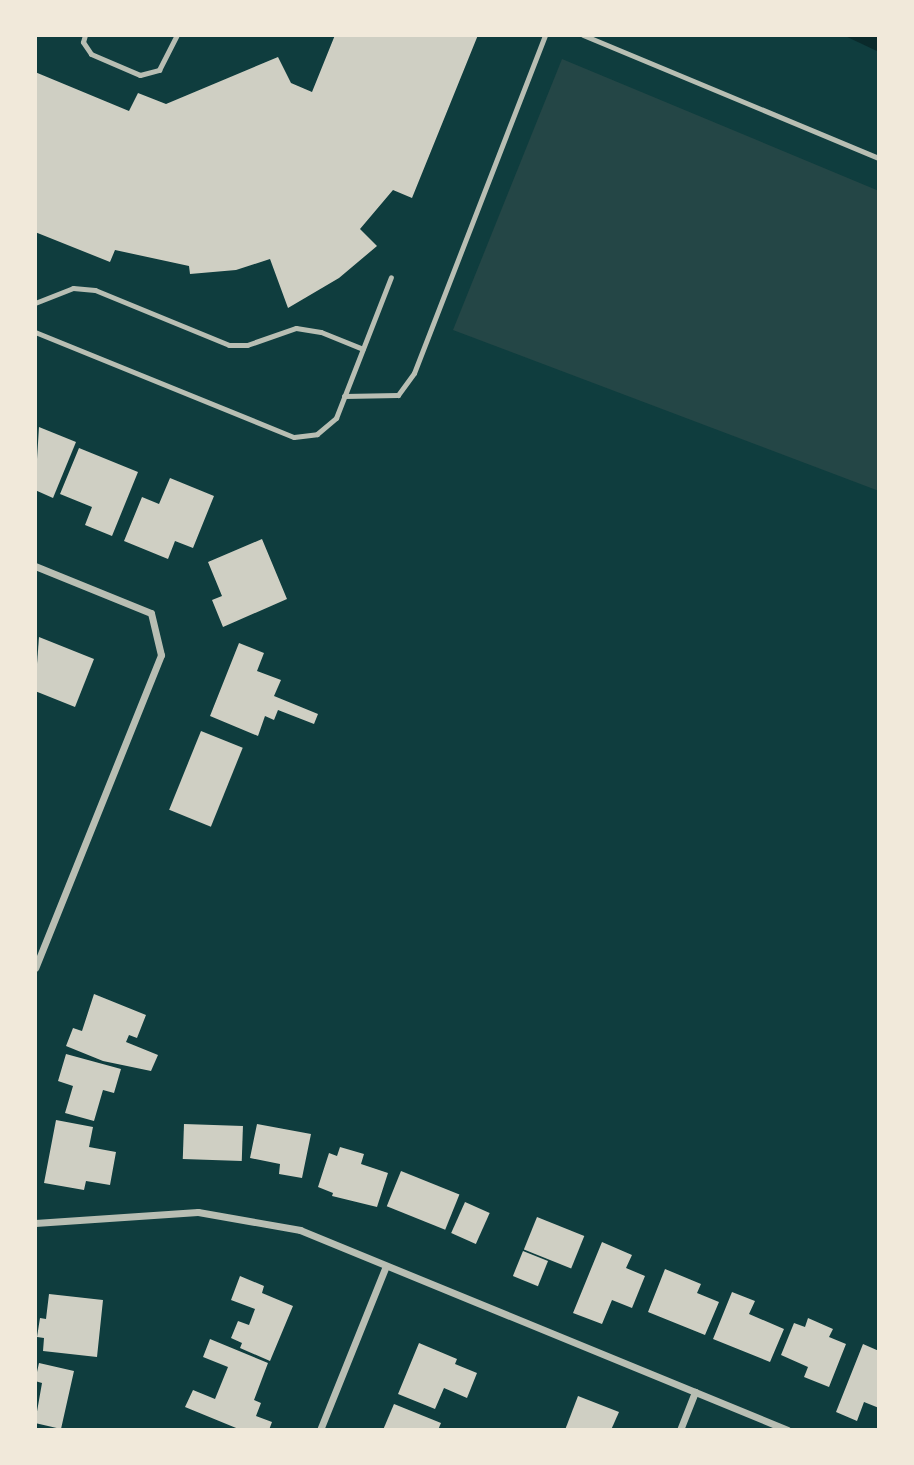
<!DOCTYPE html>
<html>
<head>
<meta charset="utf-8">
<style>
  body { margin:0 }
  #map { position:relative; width:914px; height:1465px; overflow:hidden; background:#0f3d3e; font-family:"PT Sans",sans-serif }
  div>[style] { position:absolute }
  .green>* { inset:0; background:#244646 }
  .water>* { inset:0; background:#0a2a2b }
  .building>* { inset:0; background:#cfcfc3; transform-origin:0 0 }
  .service>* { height:5px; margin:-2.5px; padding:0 2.5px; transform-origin:2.5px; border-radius:2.5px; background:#b8beb3 }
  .minor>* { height:7px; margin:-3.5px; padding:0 3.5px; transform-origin:3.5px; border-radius:3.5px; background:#b8beb3 }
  span { translate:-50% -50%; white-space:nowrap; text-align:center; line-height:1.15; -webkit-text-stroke:5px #f1e9da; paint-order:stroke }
  .frame { position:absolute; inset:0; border:37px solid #f1e9da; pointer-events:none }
</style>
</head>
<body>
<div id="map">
  <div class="green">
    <i style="clip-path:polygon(562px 59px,879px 191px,879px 491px,453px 330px)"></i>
  </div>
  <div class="water">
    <i style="clip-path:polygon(843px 35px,879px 35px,879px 52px)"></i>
  </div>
  <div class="building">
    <i style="clip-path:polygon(335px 35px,478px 35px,412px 198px,393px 190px,360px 229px,377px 246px,339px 278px,288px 308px,270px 259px,236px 270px,190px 274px,189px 266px,115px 250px,110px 262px,35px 232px,35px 72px,129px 111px,138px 93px,166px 104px,278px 57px,291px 83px,312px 92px)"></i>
    <i style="clip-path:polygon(39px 427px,76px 442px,53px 498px,35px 490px)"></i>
    <i style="clip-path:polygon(79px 448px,138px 472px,112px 536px,85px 525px,92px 507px,60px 494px)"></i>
    <i style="clip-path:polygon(170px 478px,214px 496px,193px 548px,175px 541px,168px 559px,124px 541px,142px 497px,159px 504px)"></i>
    <i style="clip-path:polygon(262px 539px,287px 599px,223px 627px,212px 600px,222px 596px,208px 562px)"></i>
    <i style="clip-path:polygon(39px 637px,94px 659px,75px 707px,35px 691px)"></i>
    <i style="clip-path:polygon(239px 643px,264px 653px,257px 671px,281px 680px,274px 696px,318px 714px,314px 724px,278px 710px,274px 720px,265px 716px,258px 736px,210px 716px)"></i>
    <i style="left:201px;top:731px;width:45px;height:85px;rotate:22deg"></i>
    <i style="clip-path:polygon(94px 994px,146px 1015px,137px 1038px,129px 1035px,126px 1042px,158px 1055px,151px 1071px,103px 1061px,66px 1046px,73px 1028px,82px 1031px)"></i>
    <i style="clip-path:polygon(66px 1054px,121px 1069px,114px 1093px,103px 1090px,94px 1121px,65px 1113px,73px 1086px,58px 1081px)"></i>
    <i style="clip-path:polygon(56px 1120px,93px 1127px,89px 1147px,116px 1152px,110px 1185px,86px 1181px,84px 1190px,44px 1183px)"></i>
    <i style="left:184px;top:1124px;width:59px;height:35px;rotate:2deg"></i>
    <i style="clip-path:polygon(257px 1124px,311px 1134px,302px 1178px,279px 1174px,280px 1164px,250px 1158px)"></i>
    <i style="clip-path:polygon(340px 1147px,364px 1154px,361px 1164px,388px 1173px,377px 1207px,332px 1196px,333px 1193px,318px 1187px,329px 1153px,337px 1156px)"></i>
    <i style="left:401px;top:1171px;width:63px;height:38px;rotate:22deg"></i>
    <i style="left:465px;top:1202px;width:27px;height:34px;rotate:24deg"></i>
    <i style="left:537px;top:1217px;width:51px;height:35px;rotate:22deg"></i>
    <i style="clip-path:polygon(602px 1242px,632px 1255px,626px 1268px,645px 1276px,632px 1308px,612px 1300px,602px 1324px,573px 1313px)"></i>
    <i style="left:523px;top:1251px;width:27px;height:27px;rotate:22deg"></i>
    <i style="clip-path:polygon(665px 1269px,701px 1284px,697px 1293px,719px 1302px,705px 1335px,648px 1312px)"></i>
    <i style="clip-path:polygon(240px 1276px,264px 1286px,262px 1293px,293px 1306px,270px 1361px,240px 1348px,242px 1343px,231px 1338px,238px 1321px,249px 1325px,255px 1309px,231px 1300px)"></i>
    <i style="clip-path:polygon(732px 1292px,755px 1301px,749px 1314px,784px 1329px,770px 1362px,713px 1339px)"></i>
    <i style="clip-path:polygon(49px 1294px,103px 1300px,97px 1357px,43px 1351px,44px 1338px,37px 1337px,40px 1318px,46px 1319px)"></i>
    <i style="clip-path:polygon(808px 1318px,833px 1329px,829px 1337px,846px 1344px,829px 1387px,804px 1377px,808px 1367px,781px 1355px,794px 1323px,805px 1327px)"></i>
    <i style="clip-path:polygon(210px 1339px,268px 1363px,254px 1400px,261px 1403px,256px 1416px,272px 1422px,269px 1430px,241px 1430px,185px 1407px,193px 1390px,215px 1399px,228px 1367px,203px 1357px)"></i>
    <i style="clip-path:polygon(419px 1343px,457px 1359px,455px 1364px,477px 1373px,467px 1398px,444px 1388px,435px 1409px,398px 1394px)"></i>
    <i style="clip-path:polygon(863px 1344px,879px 1351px,879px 1408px,864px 1402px,857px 1421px,836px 1412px)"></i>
    <i style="clip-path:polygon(39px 1363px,74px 1371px,61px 1429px,35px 1423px,42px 1383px,35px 1381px)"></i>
    <i style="clip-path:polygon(578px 1396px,619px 1412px,611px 1430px,565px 1430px)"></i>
    <i style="clip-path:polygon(394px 1404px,441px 1423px,438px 1430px,383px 1430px)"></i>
  </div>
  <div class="service">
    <i style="left:85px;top:35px;width:7px;rotate:106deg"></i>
    <i style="left:83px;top:42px;width:14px;rotate:56deg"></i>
    <i style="left:91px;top:54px;width:53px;rotate:23.2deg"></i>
    <i style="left:140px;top:75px;width:20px;rotate:-15deg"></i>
    <i style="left:159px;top:70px;width:39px;rotate:-63deg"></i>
    <i style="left:583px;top:35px;width:321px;rotate:22.6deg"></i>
    <i style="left:35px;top:303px;width:41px;rotate:-21.5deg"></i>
    <i style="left:73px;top:288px;width:22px;rotate:5deg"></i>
    <i style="left:95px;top:290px;width:145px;rotate:22.3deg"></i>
    <i style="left:229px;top:345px;width:18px"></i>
    <i style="left:247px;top:345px;width:52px;rotate:-19.1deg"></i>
    <i style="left:296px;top:328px;width:25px;rotate:9deg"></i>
    <i style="left:321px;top:332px;width:45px;rotate:22deg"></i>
    <i style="left:35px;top:332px;width:279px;rotate:22.1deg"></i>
    <i style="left:294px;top:437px;width:23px;rotate:-7deg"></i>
    <i style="left:317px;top:434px;width:25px;rotate:-40deg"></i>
    <i style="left:336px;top:418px;width:151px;rotate:-68.7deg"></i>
    <i style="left:344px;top:396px;width:54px;rotate:-1.1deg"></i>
    <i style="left:398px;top:395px;width:27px;rotate:-54deg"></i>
    <i style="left:414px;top:373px;width:362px;rotate:-68.8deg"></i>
  </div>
  <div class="minor">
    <i style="left:35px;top:566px;width:125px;rotate:22.1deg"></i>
    <i style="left:151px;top:613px;width:43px;rotate:76.6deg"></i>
    <i style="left:161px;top:655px;width:337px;rotate:111.9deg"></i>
    <i style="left:35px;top:1223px;width:163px;rotate:-3.9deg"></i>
    <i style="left:198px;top:1212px;width:104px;rotate:10deg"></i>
    <i style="left:300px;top:1230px;width:527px;rotate:22.29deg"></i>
    <i style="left:320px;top:1430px;width:177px;rotate:-68.1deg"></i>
    <i style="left:680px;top:1430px;width:41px;rotate:-68.5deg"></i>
  </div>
  <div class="frame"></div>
</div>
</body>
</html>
